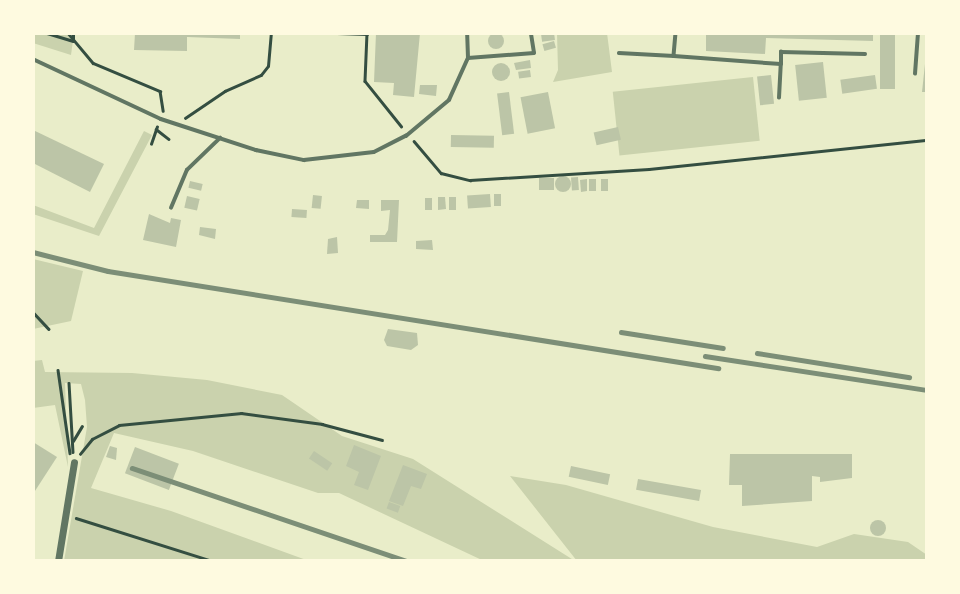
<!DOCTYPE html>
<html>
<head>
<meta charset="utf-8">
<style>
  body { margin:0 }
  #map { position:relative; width:960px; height:594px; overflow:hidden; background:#e9edc9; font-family:"DejaVu Sans",sans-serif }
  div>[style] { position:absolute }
  .green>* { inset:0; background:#cad2ad; transform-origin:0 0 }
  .building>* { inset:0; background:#bcc5a7; transform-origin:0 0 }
  .round { border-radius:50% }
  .path>* { height:2.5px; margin:-1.25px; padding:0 1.25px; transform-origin:1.25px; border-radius:1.25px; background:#344e41 }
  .service>* { height:3.5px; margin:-1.75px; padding:0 1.75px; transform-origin:1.75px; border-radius:1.75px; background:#617663 }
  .minor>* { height:7px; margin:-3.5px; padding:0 3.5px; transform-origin:3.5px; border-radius:3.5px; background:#617663 }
  .rail>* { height:4.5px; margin:-2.25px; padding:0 2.25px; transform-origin:2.25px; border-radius:2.25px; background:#7c8e77 }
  span { translate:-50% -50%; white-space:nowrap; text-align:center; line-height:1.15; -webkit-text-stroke:7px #fefae0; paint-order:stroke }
  .frame { position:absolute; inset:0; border:35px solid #fefae0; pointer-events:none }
</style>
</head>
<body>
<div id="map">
  <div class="green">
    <i style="clip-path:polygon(33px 33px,74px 33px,71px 55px,33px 43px)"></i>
    <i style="clip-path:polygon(557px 33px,607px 33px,612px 72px,553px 82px,558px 70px)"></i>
    <i style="left:753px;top:77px;width:64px;height:141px;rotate:84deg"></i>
    <i style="clip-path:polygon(144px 131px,152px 135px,99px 236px,33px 214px,33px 205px,94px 228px)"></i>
    <i style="clip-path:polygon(33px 259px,83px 271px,71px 321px,33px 329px)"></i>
    <i style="clip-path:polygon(42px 360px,45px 372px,132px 373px,207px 380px,282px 395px,342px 436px,413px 459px,575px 561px,484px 561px,339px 493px,318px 493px,193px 451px,114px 433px,91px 488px,171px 511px,309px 561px,64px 561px,87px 427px,85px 400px,81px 384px,65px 383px,68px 467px,55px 405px,33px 408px,33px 361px)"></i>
    <i style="clip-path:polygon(510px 476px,566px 485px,713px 527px,817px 547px,854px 534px,908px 542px,927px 555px,927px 561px,577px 561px)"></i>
  </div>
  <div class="building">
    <i class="round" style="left:488px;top:33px;width:16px;height:16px"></i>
    <i style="clip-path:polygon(135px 33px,240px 33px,240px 39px,187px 37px,187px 51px,134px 50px)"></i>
    <i style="clip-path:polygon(376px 33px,420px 33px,414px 97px,393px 95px,394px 83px,374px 82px)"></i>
    <i style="left:554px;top:33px;width:7px;height:13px;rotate:82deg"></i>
    <i style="clip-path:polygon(706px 33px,873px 33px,873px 41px,766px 38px,765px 54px,706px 51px)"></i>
    <i style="left:880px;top:33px;width:15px;height:56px"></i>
    <i style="left:554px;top:41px;width:7px;height:12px;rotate:74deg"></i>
    <i style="clip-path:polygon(530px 60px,531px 68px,516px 70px,514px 63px)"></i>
    <i style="left:823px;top:62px;width:36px;height:28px;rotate:84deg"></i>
    <i class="round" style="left:492px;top:63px;width:18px;height:18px"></i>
    <i style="clip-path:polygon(925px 64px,927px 64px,927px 92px,922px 92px)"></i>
    <i style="left:530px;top:70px;width:7px;height:12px;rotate:82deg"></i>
    <i style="left:771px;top:75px;width:29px;height:14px;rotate:84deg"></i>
    <i style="left:875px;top:75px;width:14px;height:35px;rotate:82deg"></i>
    <i style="clip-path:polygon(420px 85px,437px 85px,436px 96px,419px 94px)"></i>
    <i style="left:509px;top:92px;width:42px;height:12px;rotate:83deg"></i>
    <i style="left:548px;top:92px;width:37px;height:28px;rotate:79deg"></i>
    <i style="left:618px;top:127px;width:13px;height:25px;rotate:77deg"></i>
    <i style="clip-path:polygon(33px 130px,104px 164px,90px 192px,33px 163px)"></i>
    <i style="left:451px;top:135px;width:43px;height:12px;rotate:1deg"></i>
    <i class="round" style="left:555px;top:176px;width:16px;height:16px"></i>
    <i style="left:578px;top:177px;width:13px;height:7px;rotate:86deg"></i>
    <i style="left:539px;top:178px;width:15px;height:12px"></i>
    <i style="clip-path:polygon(587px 179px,587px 191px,581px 192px,580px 180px)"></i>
    <i style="left:589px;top:179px;width:7px;height:12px"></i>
    <i style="left:601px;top:179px;width:7px;height:12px"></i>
    <i style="left:190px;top:181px;width:13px;height:7px;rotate:13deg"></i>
    <i style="left:490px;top:194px;width:13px;height:23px;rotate:86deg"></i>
    <i style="left:494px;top:194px;width:7px;height:12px"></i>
    <i style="left:313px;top:195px;width:9px;height:13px;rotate:6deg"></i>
    <i style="left:187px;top:196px;width:13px;height:12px;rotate:13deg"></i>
    <i style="clip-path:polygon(438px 197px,445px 197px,446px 209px,438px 210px)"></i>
    <i style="left:449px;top:197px;width:7px;height:13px"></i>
    <i style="left:425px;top:198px;width:7px;height:12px"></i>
    <i style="clip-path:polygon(357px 200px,369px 200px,369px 209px,356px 208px)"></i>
    <i style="clip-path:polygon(381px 200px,399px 200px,397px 242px,370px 242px,370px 235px,385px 235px,388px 230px,390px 210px,381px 211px)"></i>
    <i style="left:292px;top:209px;width:15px;height:8px;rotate:4deg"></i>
    <i style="clip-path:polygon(149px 214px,170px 223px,171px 218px,181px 220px,176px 247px,143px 240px)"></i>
    <i style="clip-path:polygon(200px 227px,216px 229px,215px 239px,199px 235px)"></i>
    <i style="clip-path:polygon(337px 237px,338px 253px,327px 254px,328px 239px)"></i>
    <i style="clip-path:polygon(432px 240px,433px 250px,416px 249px,416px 241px)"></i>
    <i style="clip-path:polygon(388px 329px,417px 333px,418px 345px,411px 350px,387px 346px,384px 340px)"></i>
    <i style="clip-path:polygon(33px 442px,57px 457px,33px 494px)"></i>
    <i style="clip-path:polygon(354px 445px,381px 456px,368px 490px,354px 485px,359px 472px,346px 466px)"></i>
    <i style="clip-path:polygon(110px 446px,117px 448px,116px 460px,106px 457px)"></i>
    <i style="left:135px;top:447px;width:47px;height:28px;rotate:21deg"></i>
    <i style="left:314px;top:451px;width:22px;height:9px;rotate:34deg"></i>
    <i style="clip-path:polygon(730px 454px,852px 454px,852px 478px,820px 482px,820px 477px,812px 476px,812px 501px,742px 506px,742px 485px,729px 485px)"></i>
    <i style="clip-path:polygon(403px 465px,427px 474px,421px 489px,411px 486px,403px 506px,389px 501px)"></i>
    <i style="left:571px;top:466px;width:40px;height:11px;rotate:12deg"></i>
    <i style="left:638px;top:479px;width:64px;height:11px;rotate:10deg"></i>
    <i style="left:389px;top:502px;width:12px;height:7px;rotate:20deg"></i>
    <i class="round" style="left:870px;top:520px;width:16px;height:16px"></i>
  </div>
  <div class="path">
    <i style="left:47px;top:33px;width:27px;rotate:17deg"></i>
    <i style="left:73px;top:41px;width:8px;rotate:-90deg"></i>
    <i style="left:68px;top:33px;width:39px;rotate:50deg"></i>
    <i style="left:93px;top:63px;width:73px;rotate:22.7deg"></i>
    <i style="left:160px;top:91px;width:20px;rotate:81deg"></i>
    <i style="left:337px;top:33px;width:30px;rotate:2deg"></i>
    <i style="left:367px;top:33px;width:48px;rotate:92.4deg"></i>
    <i style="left:365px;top:81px;width:58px;rotate:51.3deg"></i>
    <i style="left:185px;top:118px;width:48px;rotate:-34deg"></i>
    <i style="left:225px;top:91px;width:39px;rotate:-24deg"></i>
    <i style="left:261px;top:75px;width:11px;rotate:-52deg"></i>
    <i style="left:268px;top:66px;width:33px;rotate:-85deg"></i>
    <i style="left:156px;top:129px;width:16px;rotate:38deg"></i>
    <i style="left:414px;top:141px;width:42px;rotate:49.8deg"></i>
    <i style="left:441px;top:173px;width:30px;rotate:14deg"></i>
    <i style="left:470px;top:180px;width:179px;rotate:-3.5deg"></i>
    <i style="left:649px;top:169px;width:280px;rotate:-6deg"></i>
    <i style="left:151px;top:144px;width:18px;rotate:-71deg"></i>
    <i style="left:33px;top:312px;width:23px;rotate:47deg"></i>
    <i style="left:58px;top:370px;width:84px;rotate:81.8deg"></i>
    <i style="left:69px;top:383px;width:69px;rotate:86.7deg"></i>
    <i style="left:73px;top:441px;width:17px;rotate:-59deg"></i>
    <i style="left:80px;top:454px;width:19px;rotate:-51deg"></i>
    <i style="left:92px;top:439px;width:30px;rotate:-27deg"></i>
    <i style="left:119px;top:425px;width:123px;rotate:-5.6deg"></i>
    <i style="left:241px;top:413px;width:82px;rotate:7.7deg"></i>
    <i style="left:322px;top:424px;width:62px;rotate:14.9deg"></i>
    <i style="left:76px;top:518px;width:143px;rotate:17.5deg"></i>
  </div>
  <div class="service">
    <i style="left:676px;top:33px;width:23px;rotate:95deg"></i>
    <i style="left:674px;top:56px;width:107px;rotate:4.3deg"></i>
    <i style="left:781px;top:64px;width:12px;rotate:-90deg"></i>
    <i style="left:781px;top:52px;width:84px;rotate:1.4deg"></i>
    <i style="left:619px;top:53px;width:55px;rotate:3.1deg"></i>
    <i style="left:468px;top:58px;width:66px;rotate:-4.3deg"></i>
    <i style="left:534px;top:53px;width:20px;rotate:-99deg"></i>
    <i style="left:33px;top:59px;width:141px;rotate:25.1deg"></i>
    <i style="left:161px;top:119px;width:100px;rotate:18.1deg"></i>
    <i style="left:256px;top:150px;width:49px;rotate:11.8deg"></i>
    <i style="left:304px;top:160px;width:70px;rotate:-6.5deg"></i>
    <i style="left:374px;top:152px;width:36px;rotate:-27deg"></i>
    <i style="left:406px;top:136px;width:56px;rotate:-39.9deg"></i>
    <i style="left:449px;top:100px;width:46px;rotate:-65.7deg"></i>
    <i style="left:468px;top:58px;width:25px;rotate:-92deg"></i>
    <i style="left:915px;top:74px;width:41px;rotate:-85.8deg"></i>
    <i style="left:779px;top:98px;width:34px;rotate:-87deg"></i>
    <i style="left:171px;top:208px;width:41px;rotate:-67.2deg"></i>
    <i style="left:187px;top:170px;width:46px;rotate:-44.1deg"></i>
  </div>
  <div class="minor">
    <i style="left:58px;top:561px;width:100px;rotate:-80.8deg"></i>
  </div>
  <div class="rail">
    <i style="left:33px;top:252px;width:77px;rotate:14.2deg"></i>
    <i style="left:108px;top:271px;width:618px;rotate:9.04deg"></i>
    <i style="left:621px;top:332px;width:103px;rotate:8.9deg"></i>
    <i style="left:757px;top:353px;width:154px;rotate:9deg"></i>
    <i style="left:705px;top:356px;width:225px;rotate:8.7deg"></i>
    <i style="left:132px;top:468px;width:289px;rotate:18.7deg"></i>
  </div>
  <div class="frame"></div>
</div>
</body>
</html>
